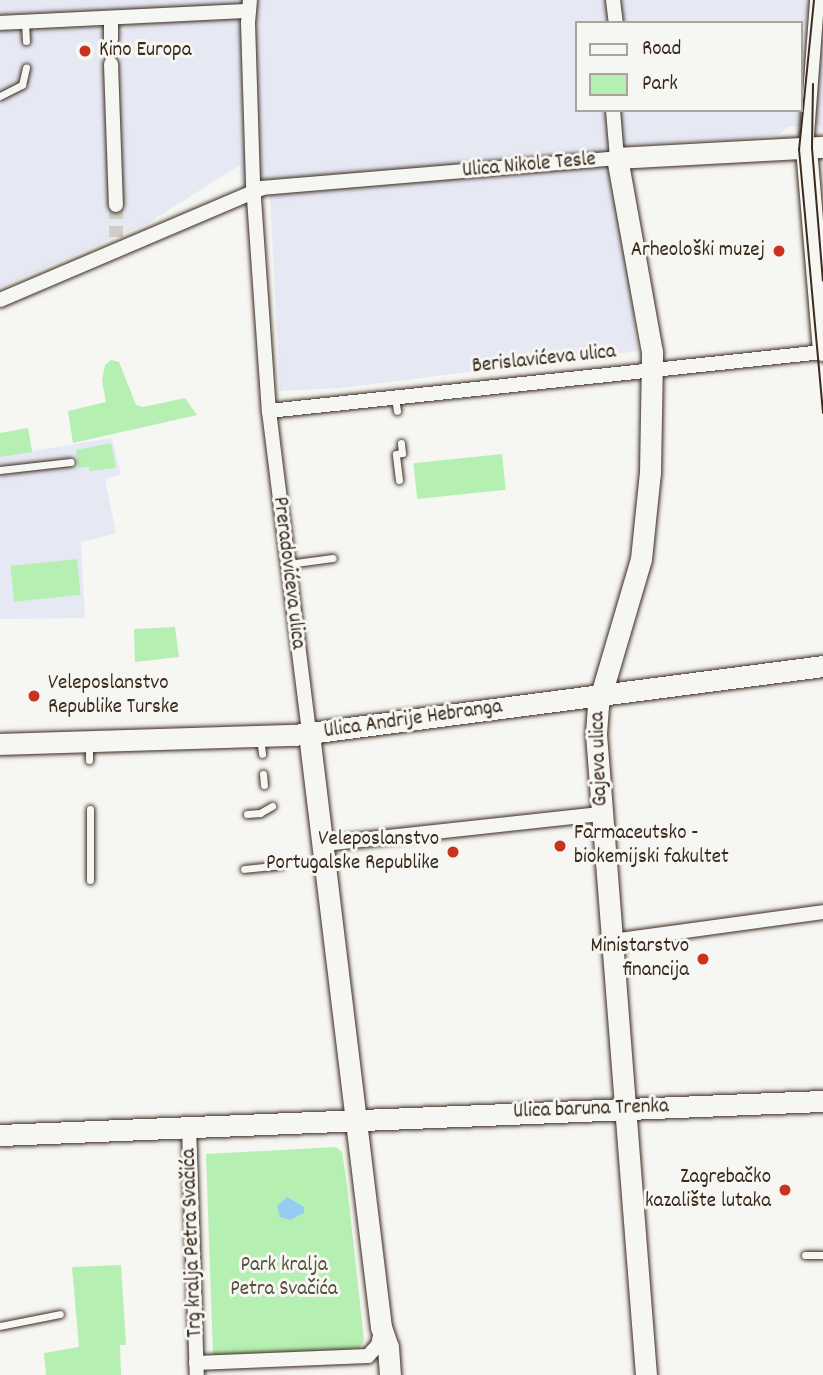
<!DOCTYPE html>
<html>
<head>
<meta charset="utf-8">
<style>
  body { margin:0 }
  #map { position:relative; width:823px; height:1375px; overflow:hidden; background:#f6f6f2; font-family:Dekko,sans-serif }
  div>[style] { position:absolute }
  .built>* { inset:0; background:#e6e8f4 }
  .green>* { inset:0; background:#b6efb2; transform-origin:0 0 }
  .water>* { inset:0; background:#96ccf4 }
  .street-tunnel>* { height:14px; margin-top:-7px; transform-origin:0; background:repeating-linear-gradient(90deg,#d1cdc8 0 14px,transparent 0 21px) }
  .roads { filter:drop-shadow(0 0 2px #3b2a1e) drop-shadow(0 0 2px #3b2a1e) }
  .lane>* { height:7px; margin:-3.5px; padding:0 3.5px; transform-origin:3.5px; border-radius:3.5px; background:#f6f6f2 }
  .street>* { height:14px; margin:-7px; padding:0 7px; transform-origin:7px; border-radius:7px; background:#f6f6f2 }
  .secondary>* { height:21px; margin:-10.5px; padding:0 10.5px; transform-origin:10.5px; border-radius:10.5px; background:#f6f6f2 }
  .tram>* { height:2px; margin:-1px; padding:0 1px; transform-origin:1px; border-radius:1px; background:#3b2a1e }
  .dots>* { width:19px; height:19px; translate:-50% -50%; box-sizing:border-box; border:4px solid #f6f6f2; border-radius:50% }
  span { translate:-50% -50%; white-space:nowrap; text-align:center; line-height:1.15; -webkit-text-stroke:6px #f6f6f2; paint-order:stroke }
  .poi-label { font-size:21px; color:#3b2a1e }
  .left { translate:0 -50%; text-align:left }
  .right { translate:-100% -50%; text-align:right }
  .street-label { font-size:21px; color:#3b2a1e }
  .park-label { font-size:21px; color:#54513c }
  .legend { position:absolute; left:575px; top:21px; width:228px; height:91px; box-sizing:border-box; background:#f6f6f2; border:2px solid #aba49d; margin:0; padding:9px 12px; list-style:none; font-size:21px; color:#3b2a1e }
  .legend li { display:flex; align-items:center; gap:14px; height:35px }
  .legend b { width:35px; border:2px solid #aba49d }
</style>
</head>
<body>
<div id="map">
  <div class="built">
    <i style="clip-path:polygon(evenodd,0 0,823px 0,823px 132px,819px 125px,787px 127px,779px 135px,735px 140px,630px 144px,627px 151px,636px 316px,633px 317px,638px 351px,340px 388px,280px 391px,270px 195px,262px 188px,261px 180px,241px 189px,240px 165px,148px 223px,0 287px,0 0,576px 23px,800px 23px,800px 110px,576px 110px,576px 23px)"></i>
    <i style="clip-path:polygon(28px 428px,32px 451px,112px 438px,121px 474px,105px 479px,116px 533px,81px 542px,85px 618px,0 619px,0 433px)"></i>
  </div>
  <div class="green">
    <i style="clip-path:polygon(111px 360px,119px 362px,136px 405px,143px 407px,185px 398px,197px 415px,73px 443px,68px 411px,106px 402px,102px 381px,105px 365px)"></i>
    <i style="clip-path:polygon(28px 428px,32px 452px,0 457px,0 433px)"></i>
    <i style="clip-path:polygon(111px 443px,116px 468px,90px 471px,89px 467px,78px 468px,76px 450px)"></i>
    <i style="left:502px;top:454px;width:36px;height:89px;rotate:84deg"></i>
    <i style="left:77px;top:559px;width:36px;height:67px;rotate:84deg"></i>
    <i style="clip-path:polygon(175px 627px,179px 657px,135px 662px,134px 629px)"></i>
    <i style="clip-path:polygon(336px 1147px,342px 1152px,347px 1185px,364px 1340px,359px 1349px,213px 1355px,206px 1154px)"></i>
    <i style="clip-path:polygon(121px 1265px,126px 1345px,120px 1345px,121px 1375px,46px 1375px,44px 1353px,79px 1347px,72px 1267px)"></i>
  </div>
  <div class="water">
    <i style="clip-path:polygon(287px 1197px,304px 1207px,304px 1213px,290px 1220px,280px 1217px,277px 1206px)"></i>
  </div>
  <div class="street-tunnel">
    <i style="left:111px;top:64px;width:25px;rotate:-90deg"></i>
    <i style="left:116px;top:205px;width:32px;rotate:90deg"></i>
  </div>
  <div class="roads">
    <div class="lane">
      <i style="left:25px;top:22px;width:19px;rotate:87deg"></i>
      <i style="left:0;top:96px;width:25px;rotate:-27deg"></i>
      <i style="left:22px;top:85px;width:18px;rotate:-77deg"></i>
      <i style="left:395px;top:398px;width:13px;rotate:81deg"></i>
      <i style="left:0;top:470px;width:71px;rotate:-6.4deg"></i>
      <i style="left:399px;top:480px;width:26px;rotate:-97deg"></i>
      <i style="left:396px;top:454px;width:6px;rotate:-9deg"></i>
      <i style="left:402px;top:453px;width:10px;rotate:-96deg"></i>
      <i style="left:288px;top:564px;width:45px;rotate:-7.6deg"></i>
      <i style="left:260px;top:737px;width:17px;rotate:83deg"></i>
      <i style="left:89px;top:745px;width:15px;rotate:90deg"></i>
      <i style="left:263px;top:774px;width:11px;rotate:85deg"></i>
      <i style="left:90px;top:809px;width:71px;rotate:90deg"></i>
      <i style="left:247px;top:814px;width:13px;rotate:-4deg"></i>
      <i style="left:260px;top:813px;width:14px;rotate:-30deg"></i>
      <i style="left:244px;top:869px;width:37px;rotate:-6deg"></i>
      <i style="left:805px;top:1255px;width:18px"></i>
      <i style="left:0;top:1326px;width:61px;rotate:-11.3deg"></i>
    </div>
    <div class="street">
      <i style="left:250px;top:0;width:23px;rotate:95deg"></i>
      <i style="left:248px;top:23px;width:161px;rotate:88.2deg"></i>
      <i style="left:253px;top:184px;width:228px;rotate:86deg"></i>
      <i style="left:269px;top:411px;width:325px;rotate:82.9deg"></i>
      <i style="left:613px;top:0;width:23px;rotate:83deg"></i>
      <i style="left:111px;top:18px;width:21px;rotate:90deg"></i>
      <i style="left:0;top:23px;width:249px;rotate:-2.8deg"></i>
      <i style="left:111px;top:64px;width:141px;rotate:88deg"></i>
      <i style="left:806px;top:148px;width:148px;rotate:-85.7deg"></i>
      <i style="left:0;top:300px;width:285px;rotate:-23.1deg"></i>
      <i style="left:262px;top:188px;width:356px;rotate:-4.8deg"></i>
      <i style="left:617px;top:158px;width:48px;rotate:-94.8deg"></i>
      <i style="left:269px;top:411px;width:557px;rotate:-6.08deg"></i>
      <i style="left:324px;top:844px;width:280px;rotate:-6.2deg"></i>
      <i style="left:612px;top:941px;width:213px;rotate:-7.8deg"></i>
      <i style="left:189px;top:1127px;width:248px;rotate:88.2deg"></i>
      <i style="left:196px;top:1363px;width:172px;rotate:-2.3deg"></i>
      <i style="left:368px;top:1356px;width:15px;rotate:-48deg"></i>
      <i style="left:378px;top:1345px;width:14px;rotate:-78deg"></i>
    </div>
    <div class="secondary">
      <i style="left:806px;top:148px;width:203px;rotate:85.2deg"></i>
      <i style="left:309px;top:734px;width:597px;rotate:83.08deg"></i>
      <i style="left:381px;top:1327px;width:21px;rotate:71deg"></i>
      <i style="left:388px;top:1347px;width:28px;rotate:86deg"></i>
      <i style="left:0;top:744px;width:294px;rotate:-1.8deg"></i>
      <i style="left:294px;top:735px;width:533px;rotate:-7.43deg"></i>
      <i style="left:0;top:1135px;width:824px;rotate:-2.37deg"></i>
      <i style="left:646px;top:1375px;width:643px;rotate:-94.46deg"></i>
      <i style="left:596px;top:734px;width:29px;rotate:-86deg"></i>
      <i style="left:598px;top:705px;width:152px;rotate:-73.6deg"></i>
      <i style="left:641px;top:559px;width:87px;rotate:-84.1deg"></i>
      <i style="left:650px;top:472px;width:120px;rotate:-89deg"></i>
      <i style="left:652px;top:352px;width:197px;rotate:-100.2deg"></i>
      <i style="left:617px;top:158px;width:206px;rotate:-3.1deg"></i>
    </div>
  </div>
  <div class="tram">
    <i style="left:814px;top:0;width:150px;rotate:95.7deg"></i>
    <i style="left:799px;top:149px;width:265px;rotate:84.8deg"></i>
    <i style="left:813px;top:84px;width:64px;rotate:90.9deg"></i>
    <i style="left:812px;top:148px;width:133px;rotate:85.3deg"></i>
  </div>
  <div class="dots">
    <i style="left:85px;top:51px;background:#c8321e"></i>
    <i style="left:779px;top:251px;background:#c8321e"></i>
    <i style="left:34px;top:696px;background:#c8321e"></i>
    <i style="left:560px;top:846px;background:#c8321e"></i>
    <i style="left:453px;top:852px;background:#c8321e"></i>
    <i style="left:703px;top:959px;background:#c8321e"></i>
    <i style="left:785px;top:1190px;background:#c8321e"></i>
  </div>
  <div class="poi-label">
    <span class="left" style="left:99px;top:51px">Kino Europa</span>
    <span class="right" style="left:765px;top:251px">Arheološki muzej</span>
    <span class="left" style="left:48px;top:696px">Veleposlanstvo<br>Republike Turske</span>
    <span class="left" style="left:574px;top:846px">Farmaceutsko -<br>biokemijski fakultet</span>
    <span class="right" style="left:439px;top:852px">Veleposlanstvo<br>Portugalske Republike</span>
    <span class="right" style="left:689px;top:959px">Ministarstvo<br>financija</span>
    <span class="right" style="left:771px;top:1190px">Zagrebačko<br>kazalište lutaka</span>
  </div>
  <div class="street-label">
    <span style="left:529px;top:166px;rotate:-5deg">Ulica Nikole Tesle</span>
    <span style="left:544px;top:360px;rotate:-6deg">Berislavićeva ulica</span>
    <span style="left:288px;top:573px;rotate:83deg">Preradovićeva ulica</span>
    <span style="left:413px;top:720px;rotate:-8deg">Ulica Andrije Hebranga</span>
    <span style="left:600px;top:759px;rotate:-92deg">Gajeva ulica</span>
    <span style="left:591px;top:1110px;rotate:-2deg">Ulica baruna Trenka</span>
    <span style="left:193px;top:1243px;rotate:-92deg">Trg kralja Petra Svačića</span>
  </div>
  <div class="park-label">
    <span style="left:284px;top:1278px">Park kralja<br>Petra Svačića</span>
  </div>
  <ul class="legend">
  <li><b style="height:9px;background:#f6f6f2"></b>Road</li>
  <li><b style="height:19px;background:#b6efb2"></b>Park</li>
  </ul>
</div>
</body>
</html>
